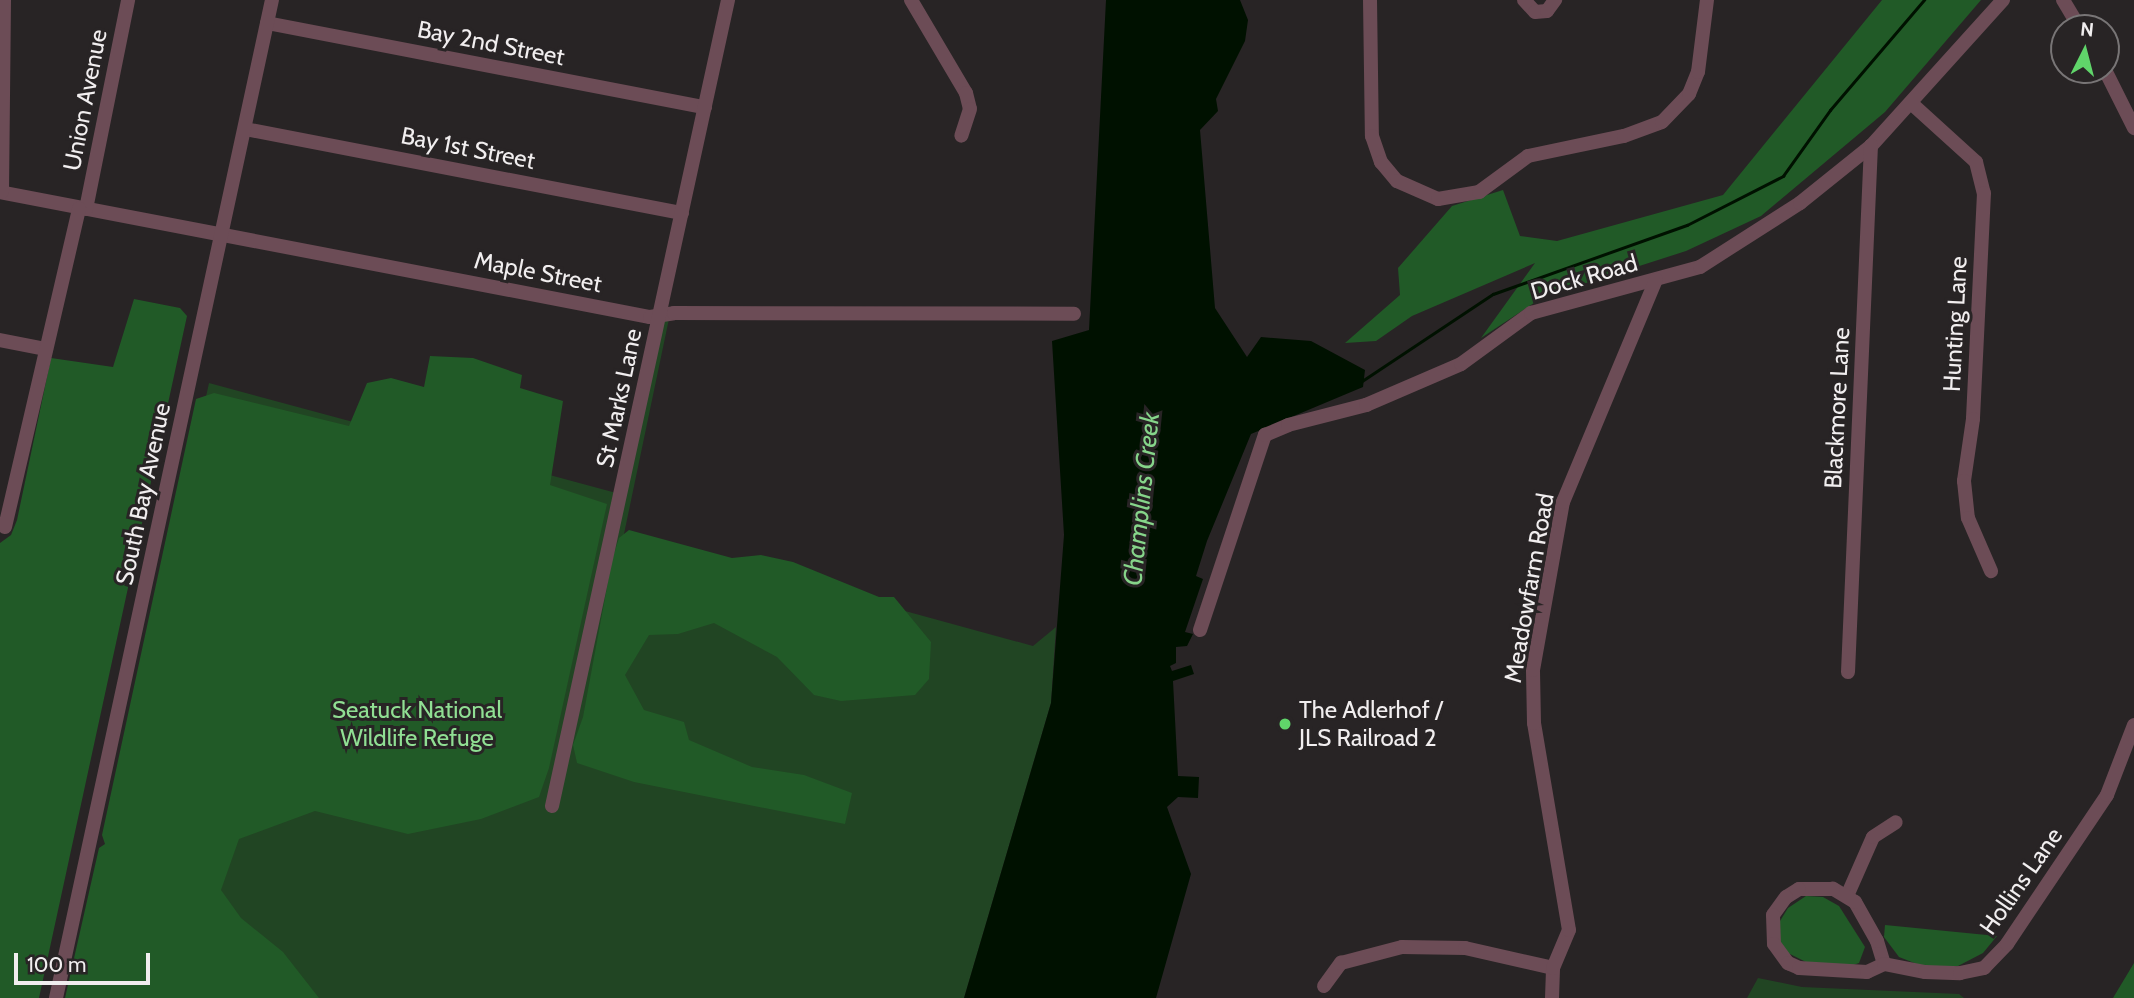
<!DOCTYPE html>
<html>
<head>
<meta charset="utf-8">
<style>
  body { margin:0 }
  #map { position:relative; width:2134px; height:998px; overflow:hidden; background:#282425; font-family:Cabin,sans-serif }
  div>[style] { position:absolute }
  .green>* { inset:0; background:#214523 }
  .forest>* { inset:0; background:#215a27 }
  .water>* { inset:0; background:#010 }
  .stream>* { height:2.5px; margin:-1.25px; padding:0 1.25px; transform-origin:1.25px; border-radius:1.25px; background:#010 }
  .minor>* { height:14px; margin:-7px; padding:0 7px; transform-origin:7px; border-radius:7px; background:#6c4c56 }
  .dots>* { width:19px; height:19px; translate:-50% -50%; box-sizing:border-box; border:4px solid #282425; border-radius:50% }
  span { translate:-50% -50%; white-space:nowrap; text-align:center; line-height:1.15; -webkit-text-stroke:6px #282425; paint-order:stroke }
  .street-label { font-size:24px; color:#f1eeef }
  .park-label { font-size:24px; color:#90df93 }
  .poi-label { font-size:24px; color:#f1eeef }
  .left { translate:0 -50%; text-align:left }
  .water-label { font-size:26px; color:#86d58a; font-style:italic }
  .north { position:absolute; left:2050px; top:14px; width:70px; height:70px; box-sizing:border-box; background:#282425; border:2px solid #787576; border-radius:50%; rotate:6deg; font-size:19px; font-weight:700; line-height:28px; text-align:center; color:#f1eeef }
  .north::after { content:''; display:block; margin:auto; width:24px; height:32px; background:#60d56a; clip-path:polygon(50% 0,100% 100%,50% 72%,0 100%) }
  .scale { position:absolute; left:14px; top:953px; width:136px; height:32px; box-sizing:border-box; border:4px solid #f1eeef; border-top:0; padding-left:9px; font-size:21px; line-height:24px; white-space:nowrap; color:#f1eeef; -webkit-text-stroke:5px #282425; paint-order:stroke }
</style>
</head>
<body>
<div id="map">
  <div class="green">
    <i style="clip-path:polygon(670px 314px,624px 534px,1033px 646px,1056px 627px,1051px 703px,964px 998px,74px 998px,209px 383px,620px 494px,659px 320px)"></i>
    <i style="clip-path:polygon(1758px 978px,1802px 987px,1959px 994px,1964px 998px,1747px 998px)"></i>
  </div>
  <div class="forest">
    <i style="clip-path:polygon(1882px 0,1981px 0,1885px 112px,1761px 216px,1686px 251px,1543px 297px,1481px 338px,1535px 263px,1412px 316px,1376px 341px,1345px 343px,1400px 295px,1398px 268px,1452px 206px,1503px 190px,1520px 236px,1557px 241px,1723px 195px)"></i>
    <i style="clip-path:polygon(134px 299px,180px 308px,187px 316px,39px 998px,0 998px,0 543px,11px 535px,17px 520px,51px 358px,113px 367px)"></i>
    <i style="clip-path:polygon(430px 356px,473px 358px,522px 375px,520px 388px,563px 401px,550px 485px,607px 504px,549px 768px,539px 797px,481px 819px,408px 834px,315px 811px,239px 839px,221px 890px,241px 918px,283px 952px,319px 998px,65px 998px,99px 848px,105px 844px,102px 835px,196px 399px,214px 393px,349px 426px,367px 383px,391px 378px,424px 387px)"></i>
    <i style="clip-path:polygon(629px 530px,732px 558px,761px 555px,793px 562px,879px 597px,894px 597px,931px 642px,929px 679px,915px 695px,841px 701px,814px 695px,777px 657px,714px 623px,678px 634px,649px 635px,625px 675px,644px 710px,684px 722px,689px 740px,752px 767px,804px 775px,852px 793px,845px 824px,634px 782px,577px 763px,573px 745px,583px 717px,612px 560px,619px 538px)"></i>
    <i style="clip-path:polygon(1806px 896px,1823px 897px,1839px 906px,1865px 947px,1859px 963px,1845px 968px,1812px 965px,1788px 953px,1777px 937px,1780px 921px,1788px 908px)"></i>
    <i style="clip-path:polygon(1885px 925px,1997px 936px,1983px 953px,1958px 966px,1922px 966px,1899px 957px,1884px 937px)"></i>
    <i style="clip-path:polygon(2134px 963px,2134px 998px,2113px 998px)"></i>
  </div>
  <div class="water">
    <i style="clip-path:polygon(1106px 0,1240px 0,1248px 20px,1245px 41px,1216px 99px,1218px 111px,1200px 130px,1215px 308px,1247px 357px,1261px 337px,1311px 341px,1365px 370px,1363px 387px,1251px 434px,1207px 541px,1196px 576px,1203px 579px,1185px 632px,1193px 634px,1187px 646px,1176px 647px,1176px 663px,1170px 666px,1172px 671px,1191px 665px,1194px 674px,1173px 681px,1178px 776px,1199px 777px,1198px 798px,1178px 797px,1167px 807px,1191px 874px,1156px 998px,964px 998px,1051px 703px,1064px 535px,1052px 341px,1089px 330px)"></i>
  </div>
  <div class="stream">
    <i style="left:1362px;top:381px;width:157px;rotate:-33.6deg"></i>
    <i style="left:1493px;top:294px;width:206px;rotate:-19.6deg"></i>
    <i style="left:1687px;top:225px;width:108px;rotate:-27deg"></i>
    <i style="left:1783px;top:176px;width:81px;rotate:-54.5deg"></i>
    <i style="left:1830px;top:110px;width:145px;rotate:-49.5deg"></i>
  </div>
  <div class="minor">
    <i style="left:911px;top:0;width:108px;rotate:59.4deg"></i>
    <i style="left:966px;top:93px;width:16px;rotate:76deg"></i>
    <i style="left:970px;top:109px;width:28px;rotate:108deg"></i>
    <i style="left:1370px;top:0;width:136px;rotate:89.2deg"></i>
    <i style="left:1372px;top:136px;width:28px;rotate:71deg"></i>
    <i style="left:1381px;top:162px;width:25px;rotate:50deg"></i>
    <i style="left:1397px;top:181px;width:45px;rotate:23.7deg"></i>
    <i style="left:1438px;top:199px;width:42px;rotate:-9.7deg"></i>
    <i style="left:1479px;top:192px;width:61px;rotate:-36.3deg"></i>
    <i style="left:1528px;top:156px;width:98px;rotate:-11.8deg"></i>
    <i style="left:1624px;top:136px;width:40px;rotate:-20.2deg"></i>
    <i style="left:1662px;top:122px;width:39px;rotate:-46deg"></i>
    <i style="left:1689px;top:94px;width:24px;rotate:-68deg"></i>
    <i style="left:1698px;top:72px;width:73px;rotate:-82.9deg"></i>
    <i style="left:1524px;top:0;width:16px;rotate:47deg"></i>
    <i style="left:1535px;top:12px;width:12px;rotate:-5deg"></i>
    <i style="left:1547px;top:11px;width:14px;rotate:-54deg"></i>
    <i style="left:2063px;top:0;width:33px;rotate:59deg"></i>
    <i style="left:267px;top:23px;width:446px;rotate:10.9deg"></i>
    <i style="left:2105px;top:70px;width:65px;rotate:63.4deg"></i>
    <i style="left:1911px;top:103px;width:88px;rotate:42.2deg"></i>
    <i style="left:1976px;top:162px;width:32px;rotate:76deg"></i>
    <i style="left:1984px;top:193px;width:226px;rotate:92.8deg"></i>
    <i style="left:1973px;top:419px;width:63px;rotate:98.3deg"></i>
    <i style="left:1964px;top:481px;width:37px;rotate:84deg"></i>
    <i style="left:1968px;top:518px;width:58px;rotate:66.5deg"></i>
    <i style="left:245px;top:129px;width:445px;rotate:10.9deg"></i>
    <i style="left:0;top:192px;width:662px;rotate:10.89deg"></i>
    <i style="left:650px;top:317px;width:24px;rotate:-9deg"></i>
    <i style="left:674px;top:313px;width:400px;rotate:0.1deg"></i>
    <i style="left:2px;top:192px;width:192px;rotate:-89.4deg"></i>
    <i style="left:86px;top:209px;width:213px;rotate:-78.6deg"></i>
    <i style="left:0;top:340px;width:47px;rotate:11.1deg"></i>
    <i style="left:5px;top:527px;width:327px;rotate:-76.9deg"></i>
    <i style="left:1200px;top:630px;width:206px;rotate:-71.6deg"></i>
    <i style="left:1265px;top:435px;width:25px;rotate:-23deg"></i>
    <i style="left:1288px;top:425px;width:81px;rotate:-14.4deg"></i>
    <i style="left:1366px;top:405px;width:103px;rotate:-23.3deg"></i>
    <i style="left:1461px;top:364px;width:87px;rotate:-36.1deg"></i>
    <i style="left:1531px;top:313px;width:175px;rotate:-15.2deg"></i>
    <i style="left:1700px;top:267px;width:119px;rotate:-32.6deg"></i>
    <i style="left:1800px;top:203px;width:91px;rotate:-38.8deg"></i>
    <i style="left:1871px;top:146px;width:197px;rotate:-47.9deg"></i>
    <i style="left:1848px;top:672px;width:527px;rotate:-87.5deg"></i>
    <i style="left:552px;top:806px;width:825px;rotate:-77.68deg"></i>
    <i style="left:1847px;top:896px;width:64px;rotate:-66.2deg"></i>
    <i style="left:1873px;top:837px;width:27px;rotate:-33deg"></i>
    <i style="left:1884px;top:964px;width:24px;rotate:-107deg"></i>
    <i style="left:1877px;top:941px;width:45px;rotate:-119.4deg"></i>
    <i style="left:1855px;top:902px;width:26px;rotate:-149deg"></i>
    <i style="left:1833px;top:889px;width:34px;rotate:180deg"></i>
    <i style="left:1799px;top:889px;width:15px;rotate:148deg"></i>
    <i style="left:1786px;top:897px;width:22px;rotate:126deg"></i>
    <i style="left:1773px;top:915px;width:29px;rotate:88deg"></i>
    <i style="left:1774px;top:944px;width:24px;rotate:54deg"></i>
    <i style="left:1788px;top:963px;width:12px;rotate:24deg"></i>
    <i style="left:1799px;top:968px;width:68px;rotate:3.4deg"></i>
    <i style="left:1867px;top:972px;width:19px;rotate:-25deg"></i>
    <i style="left:1884px;top:964px;width:42px;rotate:11deg"></i>
    <i style="left:1925px;top:972px;width:35px;rotate:2deg"></i>
    <i style="left:1960px;top:973px;width:25px;rotate:-12deg"></i>
    <i style="left:1984px;top:968px;width:33px;rotate:-46deg"></i>
    <i style="left:2007px;top:944px;width:179px;rotate:-56.1deg"></i>
    <i style="left:2107px;top:795px;width:75px;rotate:-68.9deg"></i>
    <i style="left:1324px;top:986px;width:29px;rotate:-54deg"></i>
    <i style="left:1341px;top:963px;width:63px;rotate:-14.7deg"></i>
    <i style="left:1402px;top:947px;width:63px;rotate:0.9deg"></i>
    <i style="left:1465px;top:948px;width:90px;rotate:12.8deg"></i>
    <i style="left:56px;top:998px;width:1021px;rotate:-77.79deg"></i>
    <i style="left:1552px;top:998px;width:30px;rotate:-88deg"></i>
    <i style="left:1553px;top:968px;width:41px;rotate:-67.2deg"></i>
    <i style="left:1569px;top:930px;width:210px;rotate:-99.6deg"></i>
    <i style="left:1534px;top:723px;width:53px;rotate:-91.1deg"></i>
    <i style="left:1533px;top:670px;width:171px;rotate:-79.9deg"></i>
    <i style="left:1563px;top:502px;width:241px;rotate:-67.3deg"></i>
  </div>
  <div class="dots">
    <i style="left:1285px;top:724px;background:#60d56a"></i>
  </div>
  <div class="street-label">
    <span style="left:491px;top:43px;rotate:11deg">Bay 2nd Street</span>
    <span style="left:85px;top:100px;rotate:-79deg">Union Avenue</span>
    <span style="left:468px;top:148px;rotate:11deg">Bay 1st Street</span>
    <span style="left:538px;top:272px;rotate:11deg">Maple Street</span>
    <span style="left:1584px;top:277px;rotate:-16deg">Dock Road</span>
    <span style="left:1955px;top:324px;rotate:-87deg">Hunting Lane</span>
    <span style="left:619px;top:398px;rotate:-78deg">St Marks Lane</span>
    <span style="left:1837px;top:408px;rotate:-87deg">Blackmore Lane</span>
    <span style="left:143px;top:494px;rotate:-78deg">South Bay Avenue</span>
    <span style="left:1529px;top:588px;rotate:-80deg">Meadowfarm Road</span>
    <span style="left:2021px;top:881px;rotate:-55deg">Hollins Lane</span>
  </div>
  <div class="park-label">
    <span style="left:417px;top:724px">Seatuck National<br>Wildlife Refuge</span>
  </div>
  <div class="poi-label">
    <span class="left" style="left:1299px;top:724px">The Adlerhof /<br>JLS Railroad 2</span>
  </div>
  <div class="water-label">
    <span style="left:1142px;top:499px;rotate:-84deg">Champlins Creek</span>
  </div>
  <div class="north">N</div>
  <div class="scale">100 m</div>
</div>
</body>
</html>
